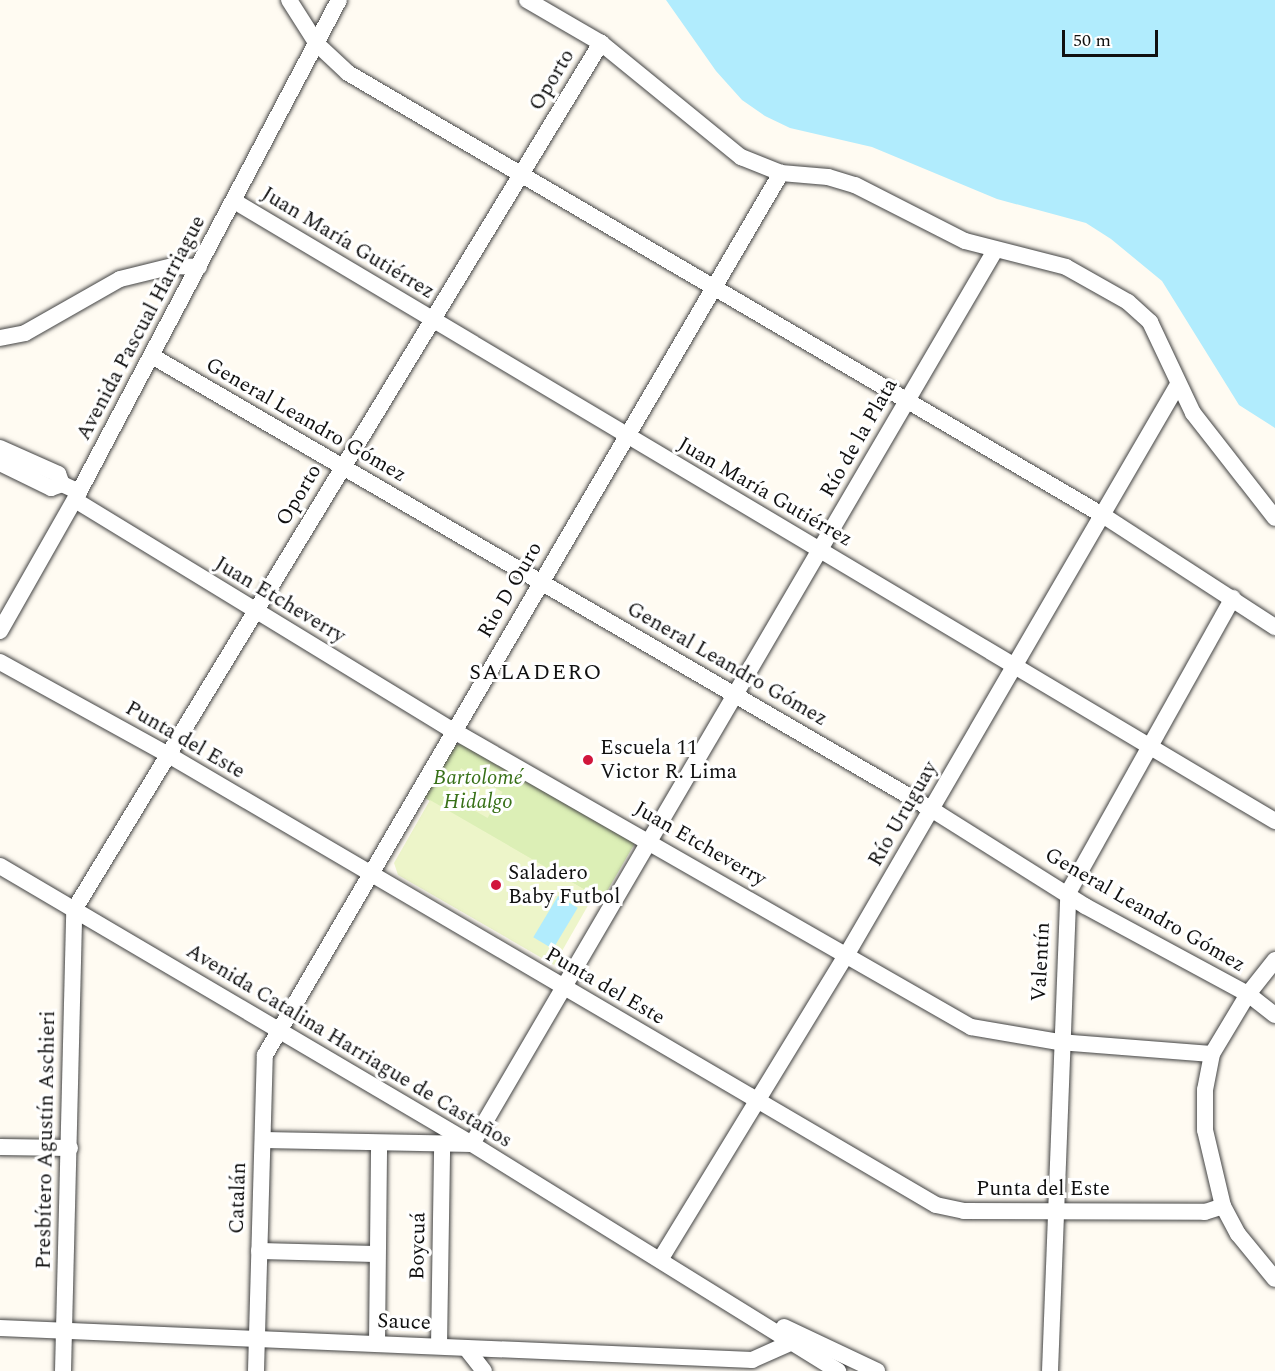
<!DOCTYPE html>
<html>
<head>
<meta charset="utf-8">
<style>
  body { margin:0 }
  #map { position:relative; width:1275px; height:1371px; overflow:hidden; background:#fffbf2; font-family:Spectral,serif }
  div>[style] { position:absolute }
  .green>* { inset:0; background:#dcefb6 }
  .pitch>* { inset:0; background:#edf5c9; transform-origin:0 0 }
  .water>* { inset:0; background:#b1ecfd; transform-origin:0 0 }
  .roads { filter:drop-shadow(0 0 2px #434343) drop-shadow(0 0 2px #434343) }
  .minor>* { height:16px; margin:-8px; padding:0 8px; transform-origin:8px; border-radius:8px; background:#fff }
  .dots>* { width:16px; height:16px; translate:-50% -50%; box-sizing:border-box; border:3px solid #fff; border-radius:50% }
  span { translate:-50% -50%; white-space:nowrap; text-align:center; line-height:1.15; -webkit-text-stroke:6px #fff; paint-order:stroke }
  .street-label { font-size:21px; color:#101010 }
  .poi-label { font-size:21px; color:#101010 }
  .left { translate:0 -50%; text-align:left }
  .park-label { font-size:21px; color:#377017; font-style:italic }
  .neighbourhood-label { font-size:22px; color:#101010; letter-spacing:1.5px }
  .scale { position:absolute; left:1062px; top:30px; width:96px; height:27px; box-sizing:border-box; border:3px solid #101010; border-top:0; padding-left:8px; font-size:18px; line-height:21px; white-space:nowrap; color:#101010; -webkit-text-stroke:4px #fff; paint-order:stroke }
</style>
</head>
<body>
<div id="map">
  <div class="green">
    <i style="clip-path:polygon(462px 744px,635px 843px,602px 900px,423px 797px,452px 746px)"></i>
  </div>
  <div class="pitch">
    <i style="left:461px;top:768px;width:48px;height:30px;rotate:30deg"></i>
    <i style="clip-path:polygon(430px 800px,594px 895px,554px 965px,398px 875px,394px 863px)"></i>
  </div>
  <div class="water">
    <i style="clip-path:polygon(666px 0,1275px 0,1275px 428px,1239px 405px,1162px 281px,1111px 239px,1086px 223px,997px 199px,872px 147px,790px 128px,765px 116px,742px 100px,716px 71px)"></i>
    <i style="left:558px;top:896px;width:23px;height:48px;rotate:31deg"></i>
  </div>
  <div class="roads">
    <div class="minor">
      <i style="left:289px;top:0;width:52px;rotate:57.5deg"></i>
      <i style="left:317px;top:44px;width:42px;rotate:43.1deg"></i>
      <i style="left:348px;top:73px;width:876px;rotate:30.37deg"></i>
      <i style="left:1104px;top:516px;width:204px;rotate:33deg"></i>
      <i style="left:527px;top:0;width:86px;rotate:30.2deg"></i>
      <i style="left:601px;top:43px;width:181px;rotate:39.2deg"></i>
      <i style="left:741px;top:157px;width:43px;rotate:21.8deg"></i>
      <i style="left:781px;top:173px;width:47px;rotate:4.9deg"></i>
      <i style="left:828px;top:177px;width:28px;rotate:17deg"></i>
      <i style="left:855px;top:185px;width:123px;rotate:27deg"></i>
      <i style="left:965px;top:241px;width:104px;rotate:14.4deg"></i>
      <i style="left:1066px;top:267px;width:71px;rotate:29.4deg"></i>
      <i style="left:1128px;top:302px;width:30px;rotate:42deg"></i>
      <i style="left:1150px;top:322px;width:101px;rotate:64.7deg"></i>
      <i style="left:1193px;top:413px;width:133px;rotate:52deg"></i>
      <i style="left:234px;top:201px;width:1212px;rotate:30.78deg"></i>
      <i style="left:0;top:338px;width:25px;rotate:-11deg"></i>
      <i style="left:25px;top:333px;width:109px;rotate:-29.6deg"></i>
      <i style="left:120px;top:279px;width:55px;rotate:-13.8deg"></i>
      <i style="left:173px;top:266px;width:26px;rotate:2deg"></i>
      <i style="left:152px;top:356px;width:901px;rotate:30.18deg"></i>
      <i style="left:931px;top:809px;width:182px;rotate:32.2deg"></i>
      <i style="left:1085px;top:906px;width:185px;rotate:28.4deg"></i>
      <i style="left:1248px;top:994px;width:34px;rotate:38deg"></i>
      <i style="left:0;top:448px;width:64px;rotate:24.1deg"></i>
      <i style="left:58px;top:474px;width:11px;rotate:68deg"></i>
      <i style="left:0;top:463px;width:57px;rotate:26.1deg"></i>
      <i style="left:51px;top:488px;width:12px;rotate:-20deg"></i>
      <i style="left:62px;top:484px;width:19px;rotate:25deg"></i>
      <i style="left:75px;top:500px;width:444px;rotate:31.4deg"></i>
      <i style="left:454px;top:731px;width:596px;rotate:29.79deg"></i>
      <i style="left:971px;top:1027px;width:89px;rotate:9.7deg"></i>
      <i style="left:1059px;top:1042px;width:153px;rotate:4.5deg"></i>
      <i style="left:0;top:631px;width:160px;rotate:-60.4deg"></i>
      <i style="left:79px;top:492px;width:556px;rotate:-62.15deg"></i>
      <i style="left:0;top:662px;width:191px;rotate:28.9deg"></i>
      <i style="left:167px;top:754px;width:891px;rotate:30.39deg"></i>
      <i style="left:936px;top:1205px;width:29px;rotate:12deg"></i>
      <i style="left:964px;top:1211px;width:241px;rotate:0.2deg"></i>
      <i style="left:1205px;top:1212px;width:19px;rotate:-18deg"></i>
      <i style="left:0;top:866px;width:548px;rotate:30.5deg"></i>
      <i style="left:472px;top:1144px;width:431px;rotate:31.8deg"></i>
      <i style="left:1275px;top:960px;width:43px;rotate:128.5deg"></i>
      <i style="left:1248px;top:994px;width:70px;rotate:121deg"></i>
      <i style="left:1212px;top:1054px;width:37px;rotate:101deg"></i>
      <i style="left:1205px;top:1090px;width:40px;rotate:90deg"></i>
      <i style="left:1205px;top:1130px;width:78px;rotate:76.7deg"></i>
      <i style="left:1223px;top:1206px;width:32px;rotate:62deg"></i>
      <i style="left:1238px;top:1234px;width:58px;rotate:50.6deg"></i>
      <i style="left:263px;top:1140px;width:209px;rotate:1.1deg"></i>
      <i style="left:472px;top:1144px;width:1034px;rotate:-59.66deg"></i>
      <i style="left:0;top:1147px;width:70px;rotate:0.8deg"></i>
      <i style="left:259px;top:1251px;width:117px;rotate:1.5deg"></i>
      <i style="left:660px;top:1260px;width:359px;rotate:-58.6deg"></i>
      <i style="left:847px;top:954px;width:657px;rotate:-59.84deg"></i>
      <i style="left:784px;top:1327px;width:103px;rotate:25.3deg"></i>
      <i style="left:0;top:1328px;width:753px;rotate:2.44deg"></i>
      <i style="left:752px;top:1360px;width:42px;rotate:-24.1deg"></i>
      <i style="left:790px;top:1343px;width:9px;rotate:-63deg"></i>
      <i style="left:377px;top:1344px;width:198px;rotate:-89.4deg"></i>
      <i style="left:439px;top:1346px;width:199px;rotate:-89.1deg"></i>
      <i style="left:466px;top:1348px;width:29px;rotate:52deg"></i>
      <i style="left:63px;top:1371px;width:461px;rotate:-88.6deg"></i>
      <i style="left:74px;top:910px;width:1015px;rotate:-58.71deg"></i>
      <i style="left:256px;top:1371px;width:316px;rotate:-88.4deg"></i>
      <i style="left:265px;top:1055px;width:1022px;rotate:-59.67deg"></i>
      <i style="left:1050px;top:1371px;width:478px;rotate:-87.8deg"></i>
      <i style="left:1068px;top:893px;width:338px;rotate:-60.8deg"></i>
    </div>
  </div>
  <div class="dots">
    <i style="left:588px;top:760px;background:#d1163c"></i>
    <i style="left:496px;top:885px;background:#d1163c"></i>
  </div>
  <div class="street-label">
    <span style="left:552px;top:80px;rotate:-59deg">Oporto</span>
    <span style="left:348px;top:243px;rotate:31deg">Juan María Gutiérrez</span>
    <span style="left:141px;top:328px;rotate:-62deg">Avenida Pascual Harriague</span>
    <span style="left:306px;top:420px;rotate:30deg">General Leandro Gómez</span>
    <span style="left:859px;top:438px;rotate:-60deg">Río de la Plata</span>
    <span style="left:765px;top:492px;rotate:30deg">Juan María Gutiérrez</span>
    <span style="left:299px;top:495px;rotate:-59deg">Oporto</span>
    <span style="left:510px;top:590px;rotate:-60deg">Rio D Ouro</span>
    <span style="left:280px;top:600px;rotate:31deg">Juan Etcheverry</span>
    <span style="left:727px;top:664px;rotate:30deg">General Leandro Gómez</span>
    <span style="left:185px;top:740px;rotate:30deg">Punta del Este</span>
    <span style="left:903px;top:814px;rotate:-60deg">Río Uruguay</span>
    <span style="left:700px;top:844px;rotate:30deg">Juan Etcheverry</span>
    <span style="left:1145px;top:910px;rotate:30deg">General Leandro Gómez</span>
    <span style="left:1041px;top:962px;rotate:-87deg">Valentín</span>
    <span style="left:605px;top:986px;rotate:30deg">Punta del Este</span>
    <span style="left:349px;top:1046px;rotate:31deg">Avenida Catalina Harriague de Castaños</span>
    <span style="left:46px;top:1140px;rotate:-89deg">Presbítero Agustín Aschieri</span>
    <span style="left:1043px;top:1189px">Punta del Este</span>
    <span style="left:238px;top:1198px;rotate:-88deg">Catalán</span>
    <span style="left:418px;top:1246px;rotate:-89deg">Boycuá</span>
    <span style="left:404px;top:1322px;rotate:2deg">Sauce</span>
  </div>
  <div class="poi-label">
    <span class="left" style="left:600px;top:760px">Escuela 11<br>Victor R. Lima</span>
    <span class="left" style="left:508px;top:885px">Saladero<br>Baby Futbol</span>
  </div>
  <div class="park-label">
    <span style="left:478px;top:790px">Bartolomé<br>Hidalgo</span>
  </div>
  <div class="neighbourhood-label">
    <span style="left:536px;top:673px">SALADERO</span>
  </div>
  <div class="scale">50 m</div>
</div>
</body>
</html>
